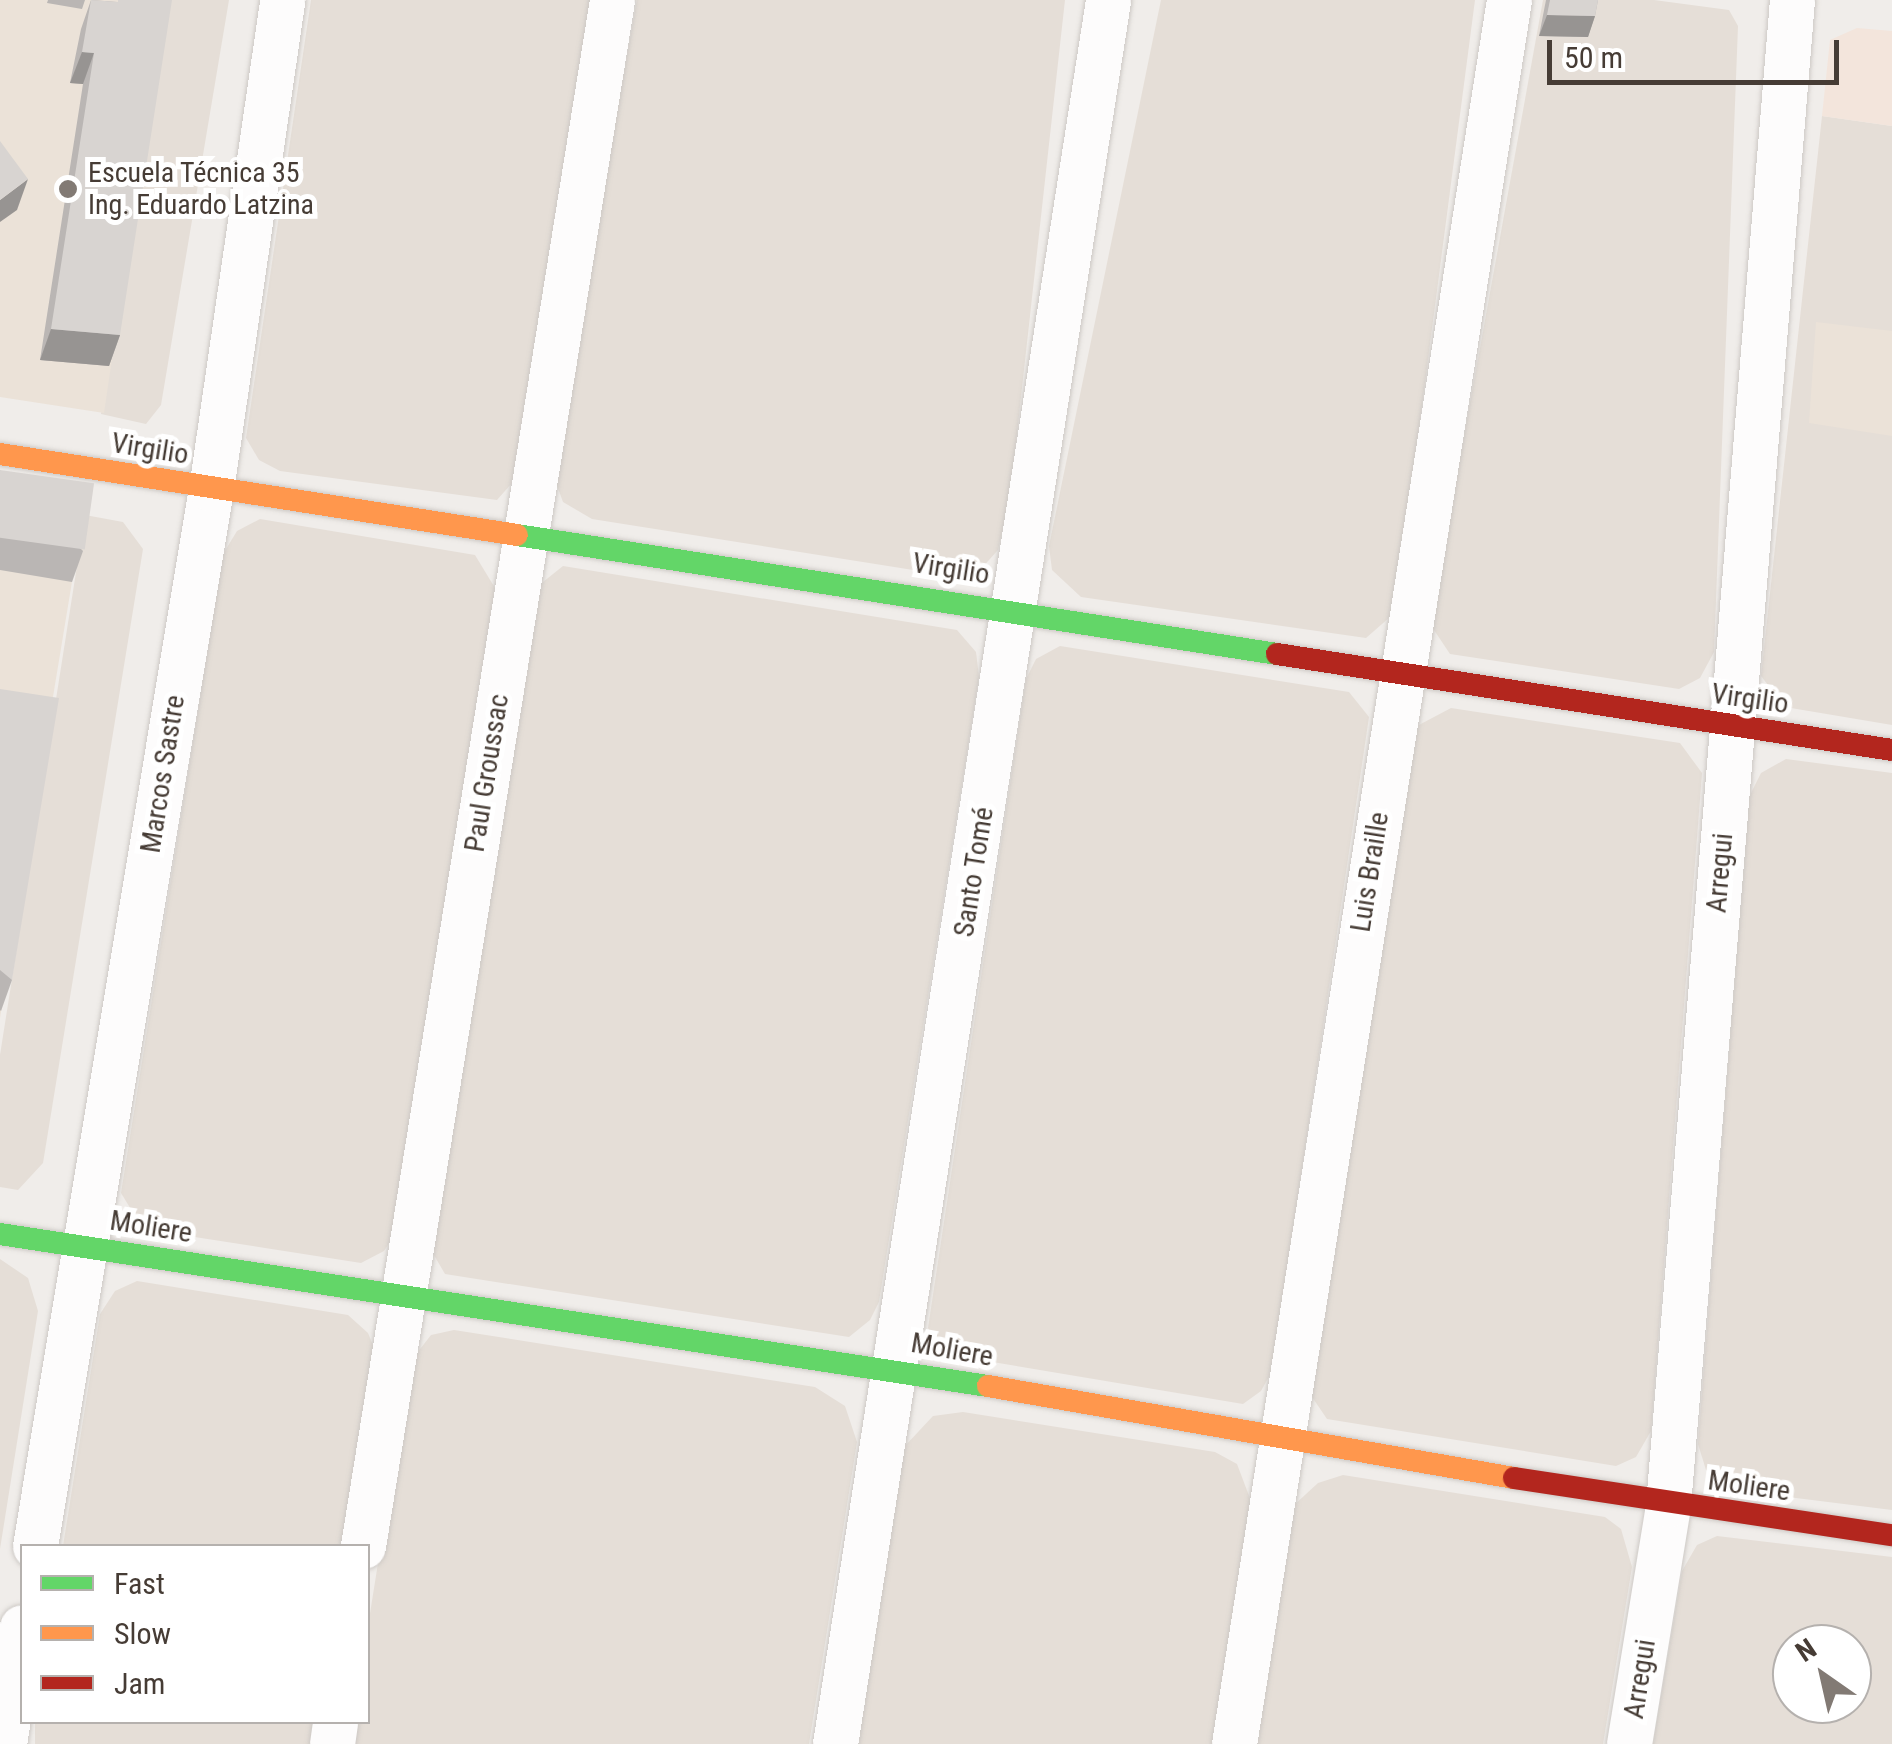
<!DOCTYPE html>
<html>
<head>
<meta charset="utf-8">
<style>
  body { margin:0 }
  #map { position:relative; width:1892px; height:1744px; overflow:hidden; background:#f0edea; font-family:"Roboto Condensed",sans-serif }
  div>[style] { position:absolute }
  .residential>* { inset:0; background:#e5ded7; transform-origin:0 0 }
  .commercial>* { inset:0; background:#f3e5dc }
  .education>* { inset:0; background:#ebe2d8 }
  .roads { filter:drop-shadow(0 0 2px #cdc9c5) drop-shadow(0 0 2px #cdc9c5) }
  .street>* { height:45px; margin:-22.5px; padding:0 22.5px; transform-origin:22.5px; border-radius:22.5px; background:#fdfcfc }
  .fast>* { height:22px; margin:-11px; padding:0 11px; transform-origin:11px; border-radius:11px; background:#63d668 }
  .slow>* { height:22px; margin:-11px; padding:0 11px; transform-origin:11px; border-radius:11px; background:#ff974d }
  .jam>* { height:22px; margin:-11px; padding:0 11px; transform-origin:11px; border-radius:11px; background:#b3261e }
  .wall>* { inset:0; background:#bab6b4 }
  .shaded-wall>* { inset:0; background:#979492 }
  .building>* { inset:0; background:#d8d4d1; transform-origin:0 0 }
  .dots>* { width:28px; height:28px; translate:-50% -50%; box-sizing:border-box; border:5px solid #fff; border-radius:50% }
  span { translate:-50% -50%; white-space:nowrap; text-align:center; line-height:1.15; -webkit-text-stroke:10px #fff; paint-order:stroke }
  .poi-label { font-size:28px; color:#463c35 }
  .left { translate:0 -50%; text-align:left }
  .street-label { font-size:28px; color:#463c35 }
  .legend { position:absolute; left:20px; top:1544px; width:350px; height:180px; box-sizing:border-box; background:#fff; border:2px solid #b5b1ae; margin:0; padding:12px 18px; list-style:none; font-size:30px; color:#463c35 }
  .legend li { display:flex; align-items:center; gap:20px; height:50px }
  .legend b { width:50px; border:2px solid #b5b1ae }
  .north { position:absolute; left:1772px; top:1624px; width:100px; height:100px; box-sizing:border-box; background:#fff; border:2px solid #b5b1ae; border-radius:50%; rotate:326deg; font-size:28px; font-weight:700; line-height:40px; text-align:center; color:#463c35 }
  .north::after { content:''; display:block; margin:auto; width:35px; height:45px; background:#827a74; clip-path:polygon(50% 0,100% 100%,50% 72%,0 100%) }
  .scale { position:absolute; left:1547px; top:40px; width:292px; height:45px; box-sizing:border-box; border:5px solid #463c35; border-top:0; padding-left:12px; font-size:30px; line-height:35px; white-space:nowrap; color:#463c35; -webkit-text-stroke:8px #fff; paint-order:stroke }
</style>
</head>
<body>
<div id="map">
  <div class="residential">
    <i style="clip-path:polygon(164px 0,229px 0,161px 405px,146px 424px,101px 414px)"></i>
    <i style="clip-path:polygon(311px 0,591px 0,512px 483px,497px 500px,280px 471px,259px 460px,246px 438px)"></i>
    <i style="clip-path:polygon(637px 0,1065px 0,1010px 496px,998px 550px,980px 570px,951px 576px,592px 519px,563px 502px,552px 472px)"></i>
    <i style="clip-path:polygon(1161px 0,1475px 0,1405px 535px,1390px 617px,1366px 638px,1081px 597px,1052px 570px,1049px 546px)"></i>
    <i style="clip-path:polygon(1543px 0,1654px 0,1729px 10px,1738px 26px,1714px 652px,1700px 678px,1679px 689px,1450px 654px,1430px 624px)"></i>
    <i style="clip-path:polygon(1822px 116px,1892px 126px,1892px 725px,1785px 707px,1761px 676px)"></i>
    <i style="clip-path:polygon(85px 515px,123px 522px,143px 549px,43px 1163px,18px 1190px,0 1187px,0 1055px)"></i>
    <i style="clip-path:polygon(260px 519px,475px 555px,495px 588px,395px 1234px,384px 1251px,361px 1263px,143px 1229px,121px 1193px,223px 554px,237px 531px)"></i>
    <i style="clip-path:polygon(563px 566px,957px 630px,976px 652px,979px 677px,879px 1302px,870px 1320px,849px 1337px,445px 1274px,431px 1250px,538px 586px)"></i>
    <i style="clip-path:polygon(1060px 646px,1349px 692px,1369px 717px,1272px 1371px,1261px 1391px,1243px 1404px,945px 1354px,928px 1328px,1026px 679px,1036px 659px)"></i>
    <i style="clip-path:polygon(1451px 708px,1680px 743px,1702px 773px,1651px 1431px,1636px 1457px,1616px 1466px,1327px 1419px,1308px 1391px,1417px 726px)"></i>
    <i style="clip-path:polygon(1786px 759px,1892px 773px,1892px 1510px,1733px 1490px,1706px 1470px,1698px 1444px,1749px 797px,1761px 773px)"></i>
    <i style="clip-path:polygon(0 1259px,28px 1278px,38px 1311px,0 1549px)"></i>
    <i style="clip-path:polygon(137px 1281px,348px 1315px,368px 1333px,374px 1348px,344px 1546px,63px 1546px,100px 1314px,115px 1291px)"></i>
    <i style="clip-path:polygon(454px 1330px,815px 1387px,845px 1406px,857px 1442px,809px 1744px,348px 1744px,352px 1722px,368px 1722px,368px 1626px,410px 1362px,431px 1335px)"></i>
    <i style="clip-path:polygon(963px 1412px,1215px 1452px,1237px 1464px,1251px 1501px,1212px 1744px,856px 1744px,904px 1447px,933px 1416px)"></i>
    <i style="clip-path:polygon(1343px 1475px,1605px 1517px,1621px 1529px,1632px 1567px,1603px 1744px,1249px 1744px,1293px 1506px,1318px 1483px)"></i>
    <i style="clip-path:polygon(evenodd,1717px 1536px,1892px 1557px,1892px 1744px,1653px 1744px,1682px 1571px,1697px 1545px,1717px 1536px,1792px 1644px,1852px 1644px,1852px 1704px,1792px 1704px,1792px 1644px)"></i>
    <i style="left:35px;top:1722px;width:281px;height:22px"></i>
  </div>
  <div class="commercial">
    <i style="clip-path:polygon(1857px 28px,1892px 31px,1892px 126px,1822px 116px,1830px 40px)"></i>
  </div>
  <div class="education">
    <i style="clip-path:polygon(0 0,165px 0,104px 413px,0 397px)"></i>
    <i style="clip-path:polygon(1816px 322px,1892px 331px,1892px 436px,1809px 423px)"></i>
    <i style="clip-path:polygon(0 503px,83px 515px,0 1018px)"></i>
  </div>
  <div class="roads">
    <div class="street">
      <i style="left:35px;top:1546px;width:1072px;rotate:-80.55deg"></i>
      <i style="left:211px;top:489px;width:494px;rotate:-81.7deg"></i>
      <i style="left:363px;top:1546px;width:1566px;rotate:-80.85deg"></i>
      <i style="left:4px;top:1744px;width:118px;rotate:-81.3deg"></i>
      <i style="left:332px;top:1744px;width:22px;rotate:-82deg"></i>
      <i style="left:835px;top:1744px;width:1765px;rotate:-81.1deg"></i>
      <i style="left:1234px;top:1744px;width:1766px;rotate:-81.04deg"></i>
      <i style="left:1629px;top:1744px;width:242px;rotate:-80.7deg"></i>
      <i style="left:1668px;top:1505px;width:1510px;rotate:-85.29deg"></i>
    </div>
    <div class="fast">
      <i style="left:517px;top:535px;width:769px;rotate:8.9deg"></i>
      <i style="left:0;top:1234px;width:1000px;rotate:8.75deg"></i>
    </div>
    <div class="slow">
      <i style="left:0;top:454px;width:523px;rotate:8.9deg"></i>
      <i style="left:988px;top:1386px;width:534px;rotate:9.92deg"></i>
    </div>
    <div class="jam">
      <i style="left:1277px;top:654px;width:622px;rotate:8.87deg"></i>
      <i style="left:1514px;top:1478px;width:382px;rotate:8.6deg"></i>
    </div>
  </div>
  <div class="wall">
    <i style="clip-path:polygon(48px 0,85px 0,82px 9px,47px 3px)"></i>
    <i style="clip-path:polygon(91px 0,117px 2px,120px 335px,109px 366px,40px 360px,83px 84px,70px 83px,81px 29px)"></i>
    <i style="clip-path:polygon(1546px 0,1598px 0,1595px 16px,1588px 37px,1539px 36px)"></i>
    <i style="clip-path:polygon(0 470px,83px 551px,72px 582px,0 570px)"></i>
    <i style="clip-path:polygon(0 689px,12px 980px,1px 1011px,0 1010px)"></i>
  </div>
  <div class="shaded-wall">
    <i style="clip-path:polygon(1547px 15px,1595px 16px,1588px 37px,1539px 36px)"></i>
    <i style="clip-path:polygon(82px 52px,94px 53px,83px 84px,70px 83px)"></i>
    <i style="clip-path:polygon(28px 179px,17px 210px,0 222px,0 200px)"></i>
    <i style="clip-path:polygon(51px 329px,120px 335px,109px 366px,40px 360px)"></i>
  </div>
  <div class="building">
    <i style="clip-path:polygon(91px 0,118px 2px,118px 0,172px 0,120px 335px,51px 329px,94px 53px,82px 52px)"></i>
    <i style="clip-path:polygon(1550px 0,1598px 0,1595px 16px,1547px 15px)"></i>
    <i style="clip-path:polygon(0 141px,28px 179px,0 200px)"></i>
    <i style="left:0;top:470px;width:95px;height:67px;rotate:8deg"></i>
    <i style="clip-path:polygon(0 689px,59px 698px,12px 980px,0 970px)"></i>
  </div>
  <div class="dots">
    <i style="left:68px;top:189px;background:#827a74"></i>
  </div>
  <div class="poi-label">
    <span class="left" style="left:88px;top:189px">Escuela Técnica 35<br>Ing. Eduardo Latzina</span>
  </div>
  <div class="street-label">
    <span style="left:150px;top:449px;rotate:9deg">Virgilio</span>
    <span style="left:951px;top:569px;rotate:9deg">Virgilio</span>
    <span style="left:1750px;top:699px;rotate:8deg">Virgilio</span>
    <span style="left:487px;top:773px;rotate:-81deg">Paul Groussac</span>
    <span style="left:163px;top:774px;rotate:-81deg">Marcos Sastre</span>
    <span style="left:974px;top:872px;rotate:-81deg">Santo Tomé</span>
    <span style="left:1370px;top:872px;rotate:-81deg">Luis Braille</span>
    <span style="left:1720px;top:873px;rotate:-85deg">Arregui</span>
    <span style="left:151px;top:1227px;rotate:9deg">Moliere</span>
    <span style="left:952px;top:1350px;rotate:10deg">Moliere</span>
    <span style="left:1749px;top:1486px;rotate:8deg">Moliere</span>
    <span style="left:1640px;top:1679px;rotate:-81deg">Arregui</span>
  </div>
  <ul class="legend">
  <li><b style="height:12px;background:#63d668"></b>Fast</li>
  <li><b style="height:12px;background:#ff974d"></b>Slow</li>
  <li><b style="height:12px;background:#b3261e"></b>Jam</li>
  </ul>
  <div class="north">N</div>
  <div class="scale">50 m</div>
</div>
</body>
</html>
